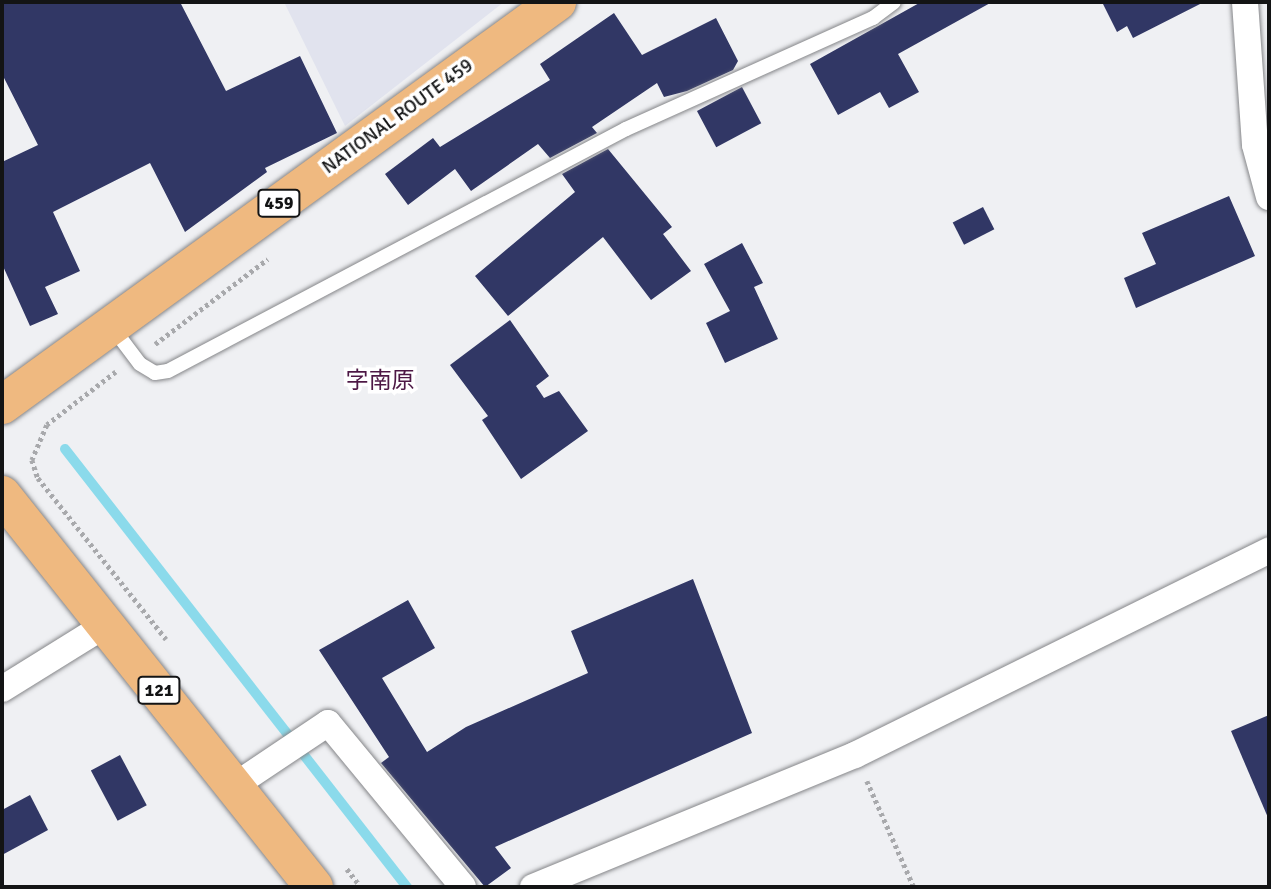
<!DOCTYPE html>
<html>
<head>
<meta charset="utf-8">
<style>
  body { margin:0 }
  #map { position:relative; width:1271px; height:889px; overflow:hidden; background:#eff0f3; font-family:Signika,"Noto Sans JP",sans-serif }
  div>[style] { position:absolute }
  .built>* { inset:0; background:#e1e3ee }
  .stream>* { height:10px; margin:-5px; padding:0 5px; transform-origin:5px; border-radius:5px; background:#8bdaeb }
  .building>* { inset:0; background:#313765; transform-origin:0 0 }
  .path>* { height:4.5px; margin-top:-2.25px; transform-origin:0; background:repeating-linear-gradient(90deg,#a8a9ac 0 3.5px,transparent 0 7px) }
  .roads { filter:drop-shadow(0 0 2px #858689) drop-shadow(0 0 2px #858689) }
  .lane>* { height:14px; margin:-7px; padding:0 7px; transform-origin:7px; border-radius:7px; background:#fff }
  .street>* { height:26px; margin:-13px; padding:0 13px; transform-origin:13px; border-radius:13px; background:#fff }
  .highway>* { height:38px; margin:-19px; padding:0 19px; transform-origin:19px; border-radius:19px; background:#efb980 }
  span { translate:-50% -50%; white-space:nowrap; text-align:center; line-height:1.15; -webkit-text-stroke:7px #fff; paint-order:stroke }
  .shield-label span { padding:2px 5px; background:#fff; border:2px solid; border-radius:5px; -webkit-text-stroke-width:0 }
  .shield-label { font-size:18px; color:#131415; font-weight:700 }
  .street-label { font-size:19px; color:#131415 }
  .quarter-label { font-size:23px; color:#4d1845 }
  .frame { position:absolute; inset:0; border:4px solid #131415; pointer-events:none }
</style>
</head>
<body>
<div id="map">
  <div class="built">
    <i style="clip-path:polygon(284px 2px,504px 2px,345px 126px)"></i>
  </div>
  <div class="stream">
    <i style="left:65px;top:449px;width:556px;rotate:52.02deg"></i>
  </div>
  <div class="building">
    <i style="clip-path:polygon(2px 2px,180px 2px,226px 91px,300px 56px,337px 133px,265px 168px,267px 172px,185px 232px,150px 163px,53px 212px,80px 271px,45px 287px,58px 314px,30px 326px,2px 264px,2px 162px,38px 145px,2px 74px)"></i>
    <i style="clip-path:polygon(921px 2px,992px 2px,898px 54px,919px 92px,889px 108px,880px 92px,838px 115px,810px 64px)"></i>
    <i style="clip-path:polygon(1102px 2px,1204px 2px,1133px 38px,1127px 26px,1117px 32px)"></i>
    <i style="clip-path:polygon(614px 13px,642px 55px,716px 18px,738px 61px,733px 70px,687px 91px,664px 97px,657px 83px,592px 127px,597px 133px,550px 158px,538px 144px,471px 191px,455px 169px,408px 205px,385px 174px,433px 138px,440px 147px,550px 80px,540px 64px)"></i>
    <i style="left:742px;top:87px;width:41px;height:51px;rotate:62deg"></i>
    <i style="clip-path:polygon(608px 149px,672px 227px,663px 234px,691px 271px,651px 300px,603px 237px,508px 316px,475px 276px,575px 192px,562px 174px)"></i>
    <i style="clip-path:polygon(1229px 196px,1255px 256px,1136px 308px,1124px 278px,1156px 264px,1142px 233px)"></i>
    <i style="left:983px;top:207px;width:25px;height:34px;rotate:63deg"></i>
    <i style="clip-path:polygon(742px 243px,763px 283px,754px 287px,778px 339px,725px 363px,706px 323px,730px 311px,704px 264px)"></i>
    <i style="clip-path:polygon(510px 320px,549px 376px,536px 386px,544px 398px,559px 391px,588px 431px,521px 479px,482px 420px,488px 416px,450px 365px)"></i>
    <i style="clip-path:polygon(693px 579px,752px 733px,495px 847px,511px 868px,485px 887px,381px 763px,389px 757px,319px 650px,408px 600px,435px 648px,382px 678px,427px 752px,466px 727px,588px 673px,571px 631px)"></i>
    <i style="clip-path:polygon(1269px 715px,1269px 820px,1231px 731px)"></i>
    <i style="left:120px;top:755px;width:57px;height:33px;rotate:62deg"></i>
    <i style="clip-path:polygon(30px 795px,48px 830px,2px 855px,2px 810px)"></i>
  </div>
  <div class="path">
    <i style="left:155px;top:344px;width:141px;rotate:-37deg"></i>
    <i style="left:116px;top:372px;width:87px;rotate:142.5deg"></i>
    <i style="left:47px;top:425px;width:38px;rotate:113deg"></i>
    <i style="left:32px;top:460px;width:19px;rotate:72deg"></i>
    <i style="left:38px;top:478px;width:206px;rotate:51.5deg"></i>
    <i style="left:867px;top:781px;width:116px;rotate:66.1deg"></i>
    <i style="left:347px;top:869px;width:23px;rotate:52deg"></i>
  </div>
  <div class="roads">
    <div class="lane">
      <i style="left:112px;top:327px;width:46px;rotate:52.9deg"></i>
      <i style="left:140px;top:364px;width:17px;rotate:31deg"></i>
      <i style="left:155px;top:373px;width:13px;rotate:-9deg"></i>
      <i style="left:168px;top:371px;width:518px;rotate:-27.85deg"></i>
      <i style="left:626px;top:129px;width:271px;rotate:-24.2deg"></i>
      <i style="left:873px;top:18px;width:26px;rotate:-37deg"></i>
    </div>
    <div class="street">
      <i style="left:1245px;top:2px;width:143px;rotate:86deg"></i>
      <i style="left:1255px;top:145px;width:54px;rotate:74.9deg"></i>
      <i style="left:2px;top:689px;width:123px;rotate:-31.8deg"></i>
      <i style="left:234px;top:786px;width:113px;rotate:-33.8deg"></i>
      <i style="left:328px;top:723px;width:212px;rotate:50.5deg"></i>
      <i style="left:533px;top:887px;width:348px;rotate:-22.3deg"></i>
      <i style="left:855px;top:755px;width:462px;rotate:-26.3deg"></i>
    </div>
    <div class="highway">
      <i style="left:2px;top:405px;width:686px;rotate:-35.98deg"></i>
      <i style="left:2px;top:495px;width:501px;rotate:51.48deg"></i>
    </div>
  </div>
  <div class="shield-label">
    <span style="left:279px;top:203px">459</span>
    <span style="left:159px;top:690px">121</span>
  </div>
  <div class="street-label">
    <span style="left:398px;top:117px;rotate:-36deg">NATIONAL ROUTE 459</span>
  </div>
  <div class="quarter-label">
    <span style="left:380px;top:381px">字南原</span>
  </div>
  <div class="frame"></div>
</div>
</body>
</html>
